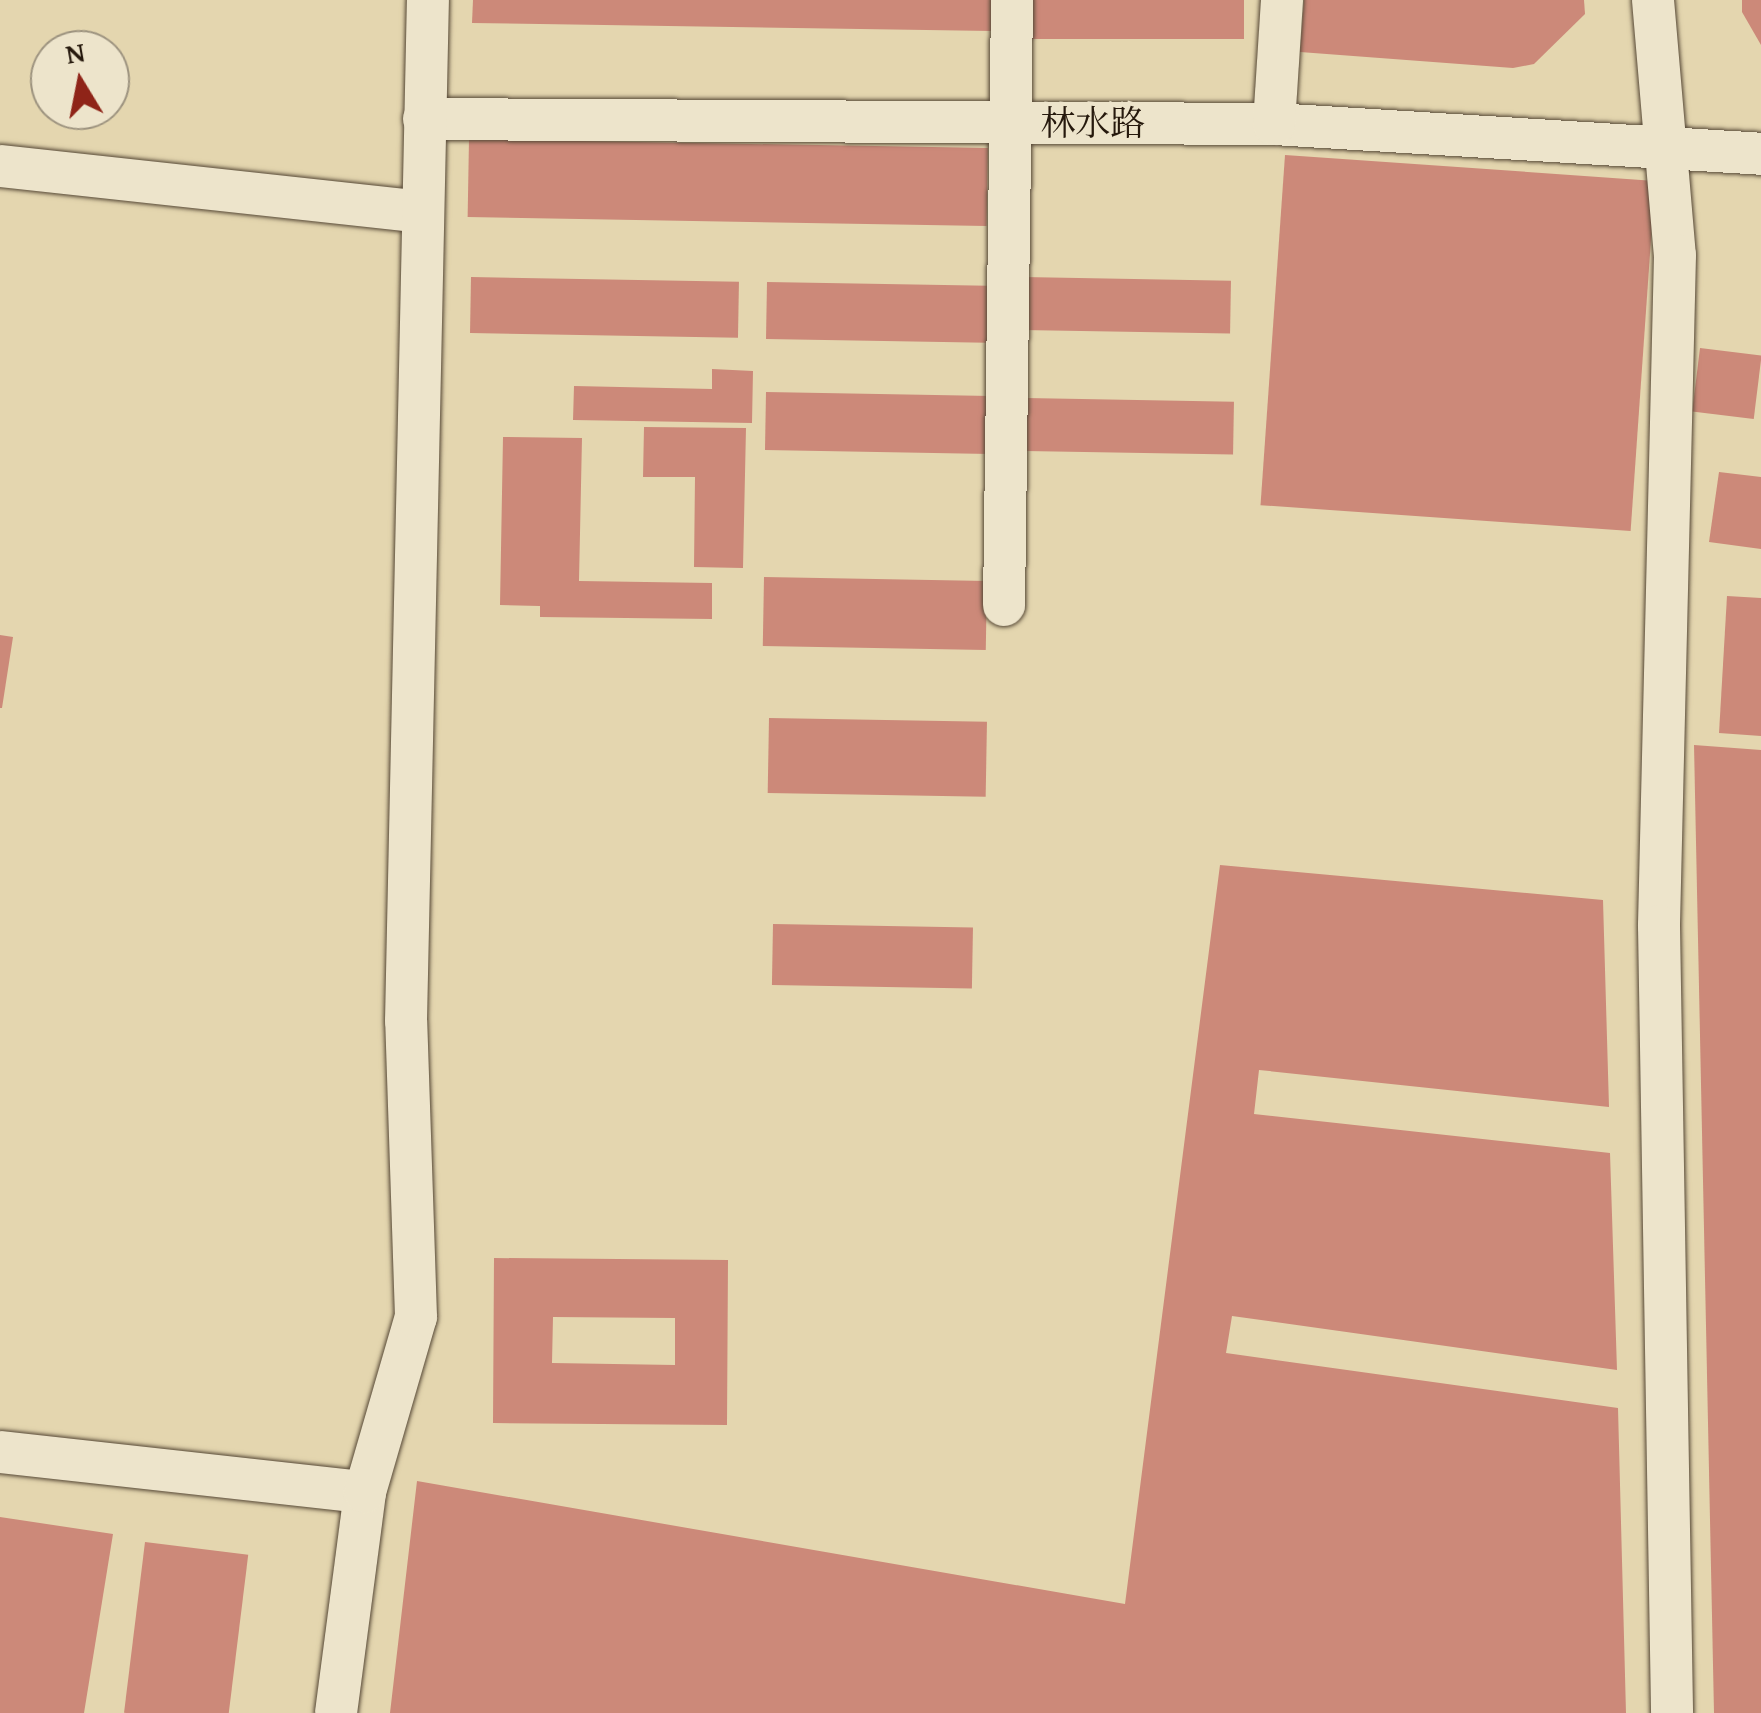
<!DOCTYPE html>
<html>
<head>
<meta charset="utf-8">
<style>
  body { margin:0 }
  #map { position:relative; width:1761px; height:1713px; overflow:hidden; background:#e4d6af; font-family:"Gentium Book Plus","Noto Serif SC",serif }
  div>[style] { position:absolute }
  .building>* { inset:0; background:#cc8979; transform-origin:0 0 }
  .roads { filter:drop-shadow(0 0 2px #564836) drop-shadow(0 0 2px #564836) }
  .minor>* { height:42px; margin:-21px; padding:0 21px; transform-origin:21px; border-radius:21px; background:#ede4cb }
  span { translate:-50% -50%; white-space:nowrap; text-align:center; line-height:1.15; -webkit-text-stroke:8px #ede4cb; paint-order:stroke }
  .street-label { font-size:35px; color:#26190d }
  .north { position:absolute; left:30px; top:30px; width:100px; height:100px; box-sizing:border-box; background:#ede4cb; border:2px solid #9d937f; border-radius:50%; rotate:350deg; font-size:28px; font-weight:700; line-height:40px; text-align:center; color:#26190d }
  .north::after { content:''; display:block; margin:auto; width:35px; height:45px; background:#8f2418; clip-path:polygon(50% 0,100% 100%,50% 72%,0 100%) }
</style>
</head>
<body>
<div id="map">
  <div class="building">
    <i style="clip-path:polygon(473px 0,992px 0,992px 31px,472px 23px)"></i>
    <i style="left:1029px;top:0;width:215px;height:39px"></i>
    <i style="clip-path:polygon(1304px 0,1584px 0,1585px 14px,1534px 64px,1513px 68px,1300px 52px)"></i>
    <i style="clip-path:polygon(1742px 0,1761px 0,1761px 45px,1742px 12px)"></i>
    <i style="left:469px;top:139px;width:519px;height:78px;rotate:1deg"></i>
    <i style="left:1285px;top:155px;width:371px;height:351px;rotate:4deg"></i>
    <i style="left:471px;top:277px;width:268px;height:56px;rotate:1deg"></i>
    <i style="left:1023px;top:277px;width:208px;height:53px;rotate:1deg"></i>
    <i style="left:767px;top:282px;width:221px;height:57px;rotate:1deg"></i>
    <i style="left:1700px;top:348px;width:62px;height:64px;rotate:7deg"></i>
    <i style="clip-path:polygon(712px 369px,753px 371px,752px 423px,573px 420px,574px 386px,712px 389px)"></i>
    <i style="left:766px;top:392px;width:225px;height:58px;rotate:1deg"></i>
    <i style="left:1026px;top:398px;width:208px;height:53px;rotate:1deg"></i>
    <i style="clip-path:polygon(644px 427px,746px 428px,743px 568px,694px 567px,695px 477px,643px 477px)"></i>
    <i style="clip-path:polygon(503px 437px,582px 438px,579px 581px,712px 583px,712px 619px,540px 617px,540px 606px,500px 605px)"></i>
    <i style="clip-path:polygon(1719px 472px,1761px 477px,1761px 549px,1709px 542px)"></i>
    <i style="left:764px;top:577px;width:223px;height:69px;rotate:1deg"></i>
    <i style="clip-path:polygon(1727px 596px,1761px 598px,1761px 736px,1719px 733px)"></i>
    <i style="clip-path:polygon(0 635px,13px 637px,2px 708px,0 708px)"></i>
    <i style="left:769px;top:718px;width:218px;height:75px;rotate:1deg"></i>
    <i style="clip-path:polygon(1694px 745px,1761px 750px,1761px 1713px,1714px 1713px)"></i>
    <i style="clip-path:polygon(1220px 865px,1603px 900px,1609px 1107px,1259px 1070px,1254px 1114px,1610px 1153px,1617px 1370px,1232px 1316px,1226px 1353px,1618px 1408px,1626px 1713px,390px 1713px,417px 1481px,1125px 1604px)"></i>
    <i style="left:773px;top:924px;width:200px;height:61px;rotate:1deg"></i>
    <i style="clip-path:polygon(evenodd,494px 1258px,728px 1260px,727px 1425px,493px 1423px,494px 1258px,553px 1317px,675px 1318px,675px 1365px,552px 1363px,553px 1317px)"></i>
    <i style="clip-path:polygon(0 1517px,113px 1534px,84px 1713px,0 1713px)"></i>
    <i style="left:145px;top:1542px;width:104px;height:172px;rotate:7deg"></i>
  </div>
  <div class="roads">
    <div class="minor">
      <i style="left:1653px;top:0;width:256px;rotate:85.1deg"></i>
      <i style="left:1675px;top:255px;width:671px;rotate:91.37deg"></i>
      <i style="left:1659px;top:926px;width:787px;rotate:89.05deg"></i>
      <i style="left:424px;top:119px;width:850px;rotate:0.34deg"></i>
      <i style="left:1274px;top:124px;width:488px;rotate:3.5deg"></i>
      <i style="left:1274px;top:124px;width:124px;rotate:-86.3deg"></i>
      <i style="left:0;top:166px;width:424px;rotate:6.2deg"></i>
      <i style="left:1004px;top:605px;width:605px;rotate:-89.24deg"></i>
      <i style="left:0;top:1452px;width:367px;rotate:6.3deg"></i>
      <i style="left:336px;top:1713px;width:223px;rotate:-82.5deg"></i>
      <i style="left:365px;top:1492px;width:182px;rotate:-73.8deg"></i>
      <i style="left:416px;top:1317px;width:296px;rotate:-91.9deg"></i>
      <i style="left:406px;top:1021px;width:1021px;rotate:-88.77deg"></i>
    </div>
  </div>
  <div class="street-label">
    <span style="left:1093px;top:123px">林水路</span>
  </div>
  <div class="north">N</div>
</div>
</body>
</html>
